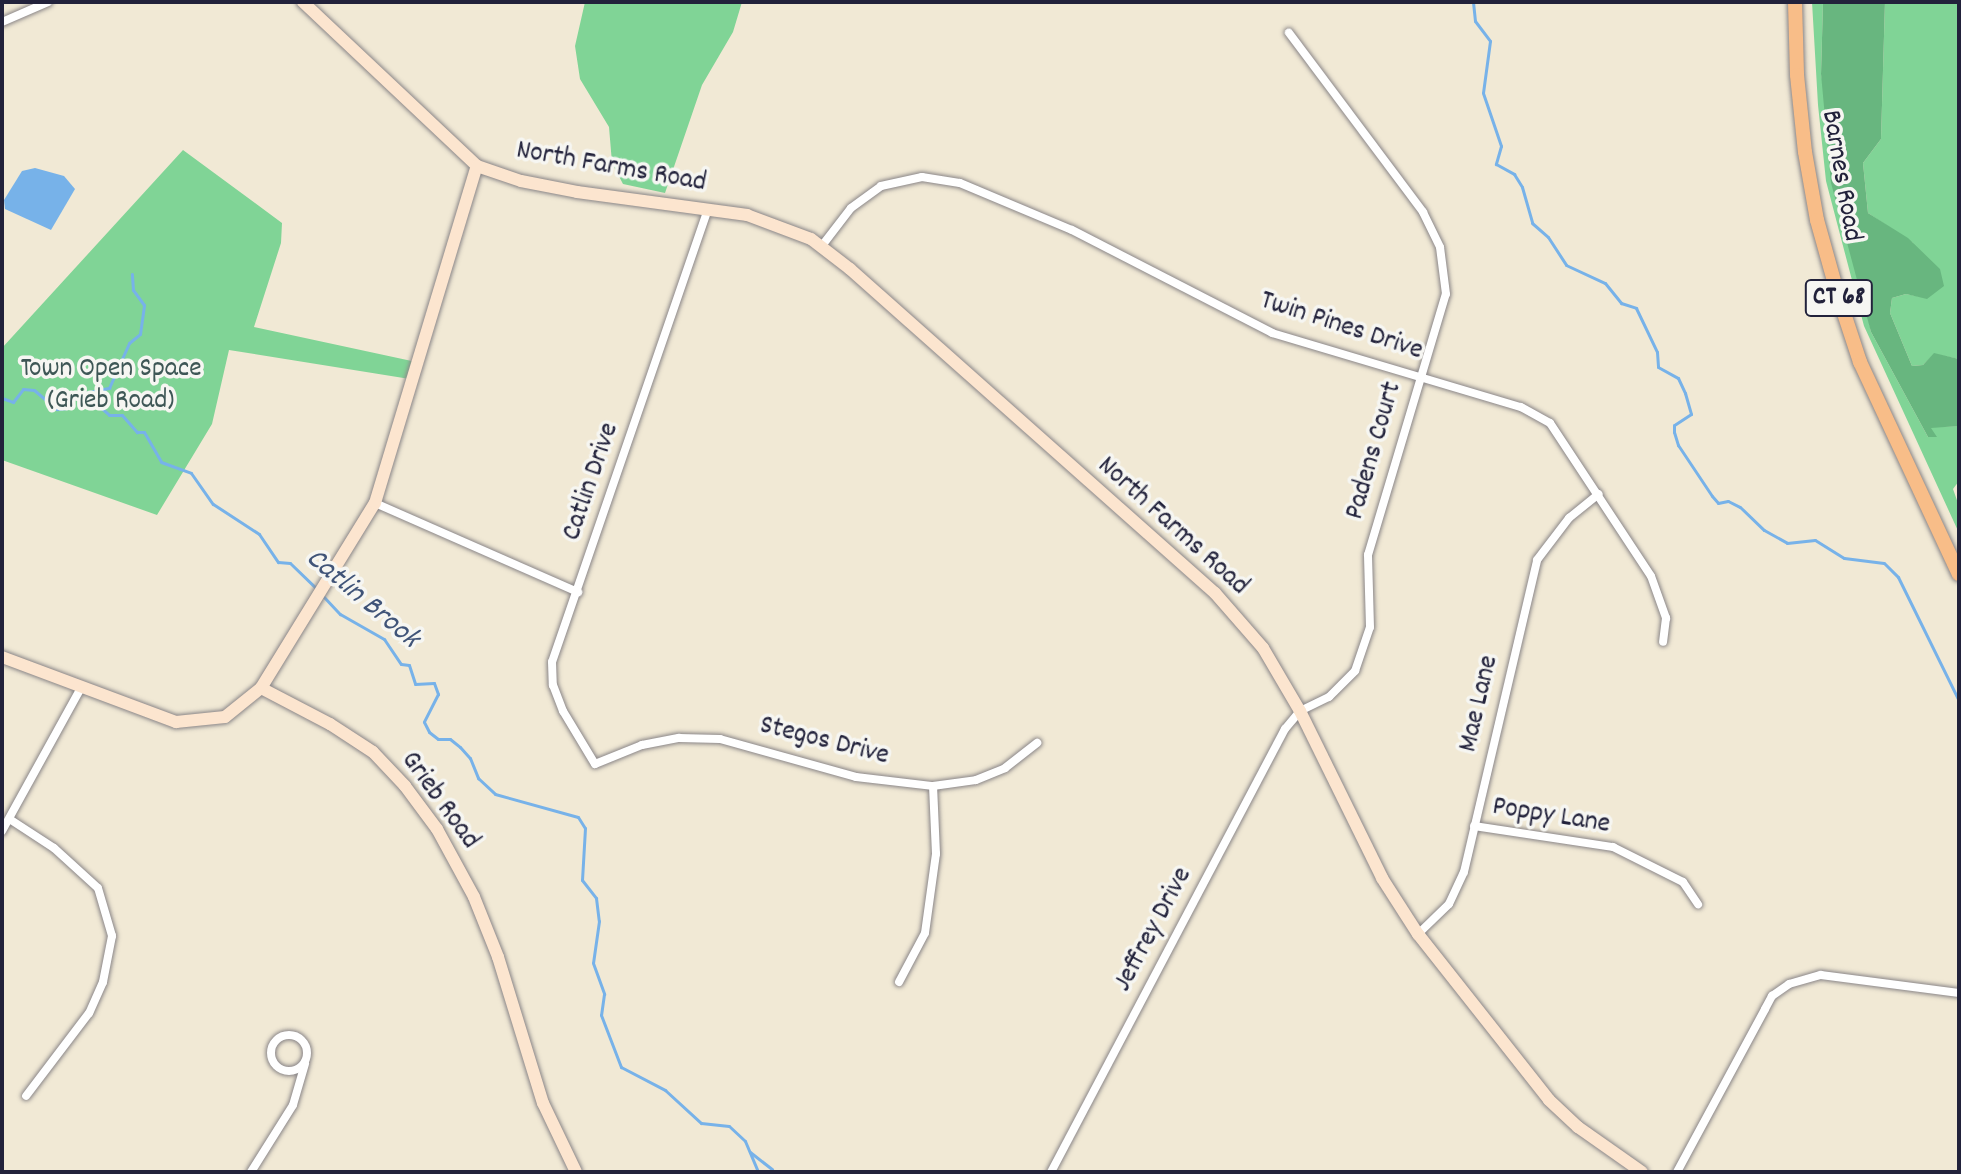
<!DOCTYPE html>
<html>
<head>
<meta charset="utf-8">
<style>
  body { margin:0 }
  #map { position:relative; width:1961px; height:1174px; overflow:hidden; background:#f1e9d5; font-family:Dekko,sans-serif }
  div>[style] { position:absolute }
  .green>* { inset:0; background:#80d496 }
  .forest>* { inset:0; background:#68b67f }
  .water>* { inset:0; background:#77b2e9 }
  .stream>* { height:3px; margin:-1.5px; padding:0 1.5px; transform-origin:1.5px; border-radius:1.5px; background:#77b2e9 }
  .roads { filter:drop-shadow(0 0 2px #8a8688) drop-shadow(0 0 2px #8a8688) }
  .street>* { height:8px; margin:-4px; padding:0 4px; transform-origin:4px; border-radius:4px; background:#fff }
  .street>.ring { margin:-4px; padding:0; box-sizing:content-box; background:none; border:8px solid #fff; border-radius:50% }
  .secondary>* { height:12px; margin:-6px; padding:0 6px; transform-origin:6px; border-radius:6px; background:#fce5cf }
  .primary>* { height:14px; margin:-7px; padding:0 7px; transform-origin:7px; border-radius:7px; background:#f8bd88 }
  span { translate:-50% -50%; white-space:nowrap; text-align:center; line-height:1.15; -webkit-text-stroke:7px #f6f6f2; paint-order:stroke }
  .shield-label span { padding:2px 6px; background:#f6f6f2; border:2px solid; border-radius:6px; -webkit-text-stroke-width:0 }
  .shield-label { font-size:26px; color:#22223b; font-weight:700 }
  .street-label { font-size:28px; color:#22223b }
  .park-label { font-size:28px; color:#3e5756 }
  .water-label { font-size:30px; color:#405478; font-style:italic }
  .frame { position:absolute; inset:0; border:4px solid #22223b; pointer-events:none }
</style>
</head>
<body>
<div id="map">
  <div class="green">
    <i style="clip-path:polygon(585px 2px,742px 2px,733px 32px,702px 85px,665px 193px,623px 184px,612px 163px,609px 127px,580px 79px,575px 46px)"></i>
    <i style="clip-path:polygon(1812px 2px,1823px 2px,1821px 74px,1871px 332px,1928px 437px,1930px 427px,1959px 426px,1959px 481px,1953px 489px,1959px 506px,1959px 533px,1864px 326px,1826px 181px,1818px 105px)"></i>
    <i style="clip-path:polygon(1885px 2px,1959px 2px,1959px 359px,1934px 354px,1923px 365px,1912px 366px,1890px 313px,1892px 298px,1906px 294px,1927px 298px,1913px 243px,1868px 213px,1863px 163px,1881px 139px)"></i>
    <i style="clip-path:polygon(183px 150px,282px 223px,281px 243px,254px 327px,421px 363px,416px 380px,229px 350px,212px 424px,157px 515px,2px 460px,2px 348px)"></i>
  </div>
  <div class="forest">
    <i style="clip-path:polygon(1823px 2px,1885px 2px,1881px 139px,1863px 163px,1868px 213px,1908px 238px,1940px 269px,1944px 286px,1927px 299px,1906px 294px,1892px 298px,1890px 313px,1912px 366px,1923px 365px,1934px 353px,1959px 359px,1959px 426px,1931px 428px,1937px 437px,1928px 437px,1871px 332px,1831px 183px,1821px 74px)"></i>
  </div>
  <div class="water">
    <i style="clip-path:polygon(35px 168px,64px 176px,75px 189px,51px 230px,5px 209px,4px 200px,22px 171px)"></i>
  </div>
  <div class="stream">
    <i style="left:1473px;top:2px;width:19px;rotate:84deg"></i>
    <i style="left:1475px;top:21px;width:25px;rotate:53deg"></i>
    <i style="left:1490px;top:41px;width:52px;rotate:97.7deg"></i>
    <i style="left:1483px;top:93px;width:56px;rotate:71.2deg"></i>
    <i style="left:1501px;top:146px;width:19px;rotate:106deg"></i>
    <i style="left:1496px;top:164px;width:21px;rotate:29deg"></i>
    <i style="left:1514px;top:174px;width:15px;rotate:58deg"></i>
    <i style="left:1522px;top:187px;width:37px;rotate:74deg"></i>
    <i style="left:1532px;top:223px;width:21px;rotate:41deg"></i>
    <i style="left:1548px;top:237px;width:33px;rotate:57deg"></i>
    <i style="left:1566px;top:265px;width:43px;rotate:24.8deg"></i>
    <i style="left:1605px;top:283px;width:26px;rotate:51deg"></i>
    <i style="left:1621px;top:303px;width:16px;rotate:18deg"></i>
    <i style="left:1636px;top:308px;width:49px;rotate:64.5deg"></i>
    <i style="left:1657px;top:352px;width:15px;rotate:86deg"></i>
    <i style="left:1658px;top:367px;width:23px;rotate:29deg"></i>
    <i style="left:1678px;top:378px;width:17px;rotate:65deg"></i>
    <i style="left:1685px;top:393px;width:22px;rotate:74deg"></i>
    <i style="left:1691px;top:414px;width:20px;rotate:147deg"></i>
    <i style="left:1674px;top:425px;width:7px;rotate:90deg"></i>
    <i style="left:1674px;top:432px;width:14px;rotate:73deg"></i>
    <i style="left:1678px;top:445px;width:61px;rotate:56.3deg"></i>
    <i style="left:1712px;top:496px;width:9px;rotate:49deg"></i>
    <i style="left:1718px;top:503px;width:10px;rotate:-11deg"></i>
    <i style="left:1728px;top:501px;width:13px;rotate:27deg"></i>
    <i style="left:1740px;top:507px;width:33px;rotate:44deg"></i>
    <i style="left:1764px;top:530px;width:26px;rotate:29deg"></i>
    <i style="left:1787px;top:543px;width:28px;rotate:-6deg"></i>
    <i style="left:1815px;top:540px;width:34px;rotate:32deg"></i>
    <i style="left:1844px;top:558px;width:40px;rotate:7.1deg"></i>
    <i style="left:1884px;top:563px;width:20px;rotate:45deg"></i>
    <i style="left:1898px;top:577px;width:138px;rotate:63.8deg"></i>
    <i style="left:85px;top:393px;width:25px;rotate:-12deg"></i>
    <i style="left:109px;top:388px;width:49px;rotate:-66deg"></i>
    <i style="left:129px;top:343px;width:14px;rotate:-39deg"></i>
    <i style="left:140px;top:334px;width:29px;rotate:-82deg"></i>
    <i style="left:144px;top:305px;width:19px;rotate:-126deg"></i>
    <i style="left:133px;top:290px;width:16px;rotate:-94deg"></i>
    <i style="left:2px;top:398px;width:12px;rotate:20deg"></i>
    <i style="left:13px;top:402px;width:16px;rotate:-52deg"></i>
    <i style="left:23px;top:389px;width:11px;rotate:5deg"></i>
    <i style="left:34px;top:390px;width:30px;rotate:40deg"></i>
    <i style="left:57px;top:409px;width:11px;rotate:-5deg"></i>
    <i style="left:68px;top:408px;width:14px;rotate:-60deg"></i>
    <i style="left:75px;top:396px;width:9px;rotate:-18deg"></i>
    <i style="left:84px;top:393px;width:33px;rotate:41deg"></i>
    <i style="left:109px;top:415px;width:13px"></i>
    <i style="left:122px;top:415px;width:23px;rotate:49deg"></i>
    <i style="left:137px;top:432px;width:7px"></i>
    <i style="left:144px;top:432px;width:34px;rotate:60deg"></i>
    <i style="left:161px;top:462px;width:32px;rotate:20deg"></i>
    <i style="left:191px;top:473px;width:38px;rotate:55deg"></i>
    <i style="left:213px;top:504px;width:55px;rotate:33.1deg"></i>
    <i style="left:259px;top:534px;width:34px;rotate:56deg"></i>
    <i style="left:278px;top:562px;width:12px;rotate:5deg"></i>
    <i style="left:290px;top:563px;width:39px;rotate:44deg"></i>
    <i style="left:323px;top:596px;width:25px;rotate:47deg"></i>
    <i style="left:340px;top:614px;width:51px;rotate:29.6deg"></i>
    <i style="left:384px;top:639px;width:30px;rotate:56deg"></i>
    <i style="left:401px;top:664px;width:8px;rotate:7deg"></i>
    <i style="left:409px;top:665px;width:20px;rotate:72deg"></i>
    <i style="left:415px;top:684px;width:19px;rotate:-3deg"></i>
    <i style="left:434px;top:683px;width:12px;rotate:70deg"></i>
    <i style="left:438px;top:694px;width:31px;rotate:117deg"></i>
    <i style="left:424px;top:722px;width:11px;rotate:63deg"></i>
    <i style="left:429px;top:732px;width:11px;rotate:38deg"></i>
    <i style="left:438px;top:739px;width:12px"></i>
    <i style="left:450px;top:739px;width:13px;rotate:39deg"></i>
    <i style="left:460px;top:747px;width:15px;rotate:48deg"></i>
    <i style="left:470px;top:758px;width:22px;rotate:68deg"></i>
    <i style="left:478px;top:778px;width:23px;rotate:43deg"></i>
    <i style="left:495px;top:794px;width:86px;rotate:15.5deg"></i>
    <i style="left:578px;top:817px;width:13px;rotate:58deg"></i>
    <i style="left:585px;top:828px;width:52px;rotate:93.3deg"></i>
    <i style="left:582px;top:880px;width:23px;rotate:52deg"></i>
    <i style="left:596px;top:898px;width:23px;rotate:83deg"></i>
    <i style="left:599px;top:921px;width:42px;rotate:98.1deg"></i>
    <i style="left:593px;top:963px;width:33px;rotate:70deg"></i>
    <i style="left:604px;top:994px;width:21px;rotate:98deg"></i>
    <i style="left:601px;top:1015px;width:56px;rotate:69deg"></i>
    <i style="left:621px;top:1067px;width:50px;rotate:27.6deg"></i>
    <i style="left:665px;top:1090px;width:49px;rotate:42.5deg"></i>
    <i style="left:701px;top:1123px;width:28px;rotate:6deg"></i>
    <i style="left:729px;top:1126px;width:22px;rotate:43deg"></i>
    <i style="left:745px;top:1141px;width:34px;rotate:67deg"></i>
    <i style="left:750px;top:1152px;width:28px;rotate:38deg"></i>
  </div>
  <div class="roads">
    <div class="street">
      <i style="left:2px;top:22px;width:50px;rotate:-23.5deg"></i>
      <i style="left:708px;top:209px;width:479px;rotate:109deg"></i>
      <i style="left:552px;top:662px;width:23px;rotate:88deg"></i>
      <i style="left:553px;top:685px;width:28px;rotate:69deg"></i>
      <i style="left:563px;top:711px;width:62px;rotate:58.9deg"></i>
      <i style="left:595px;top:764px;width:51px;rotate:-22deg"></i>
      <i style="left:642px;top:745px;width:38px;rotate:-11deg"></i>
      <i style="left:679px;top:738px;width:41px;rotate:1.4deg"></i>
      <i style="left:720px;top:739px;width:141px;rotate:15.6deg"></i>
      <i style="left:856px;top:777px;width:78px;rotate:6.7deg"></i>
      <i style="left:933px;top:786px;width:43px;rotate:-7.9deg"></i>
      <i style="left:976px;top:780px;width:31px;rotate:-22deg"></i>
      <i style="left:1005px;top:768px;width:41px;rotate:-38deg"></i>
      <i style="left:821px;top:247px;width:49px;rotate:-52.4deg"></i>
      <i style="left:851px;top:208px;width:37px;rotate:-36deg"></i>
      <i style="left:881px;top:186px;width:42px;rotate:-12.4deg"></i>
      <i style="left:922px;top:177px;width:38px;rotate:9deg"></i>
      <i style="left:960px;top:183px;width:121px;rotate:22.8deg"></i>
      <i style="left:1072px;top:230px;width:225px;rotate:27.2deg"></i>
      <i style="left:1272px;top:333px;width:260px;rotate:16.6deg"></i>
      <i style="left:1521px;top:407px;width:33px;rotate:29deg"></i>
      <i style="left:1550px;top:423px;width:183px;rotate:56.6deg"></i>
      <i style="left:1651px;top:576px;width:45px;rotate:70.3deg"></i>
      <i style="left:1666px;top:618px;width:24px;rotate:97deg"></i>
      <i style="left:375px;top:503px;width:222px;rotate:23.7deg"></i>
      <i style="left:11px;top:820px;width:51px;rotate:33.1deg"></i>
      <i style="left:54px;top:848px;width:59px;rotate:42.3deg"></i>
      <i style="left:98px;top:888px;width:50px;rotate:73.7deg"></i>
      <i style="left:112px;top:936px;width:47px;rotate:101.1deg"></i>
      <i style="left:103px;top:982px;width:34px;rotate:114deg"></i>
      <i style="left:89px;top:1013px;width:104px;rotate:127.2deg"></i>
      <i style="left:1474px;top:826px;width:141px;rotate:8.6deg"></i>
      <i style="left:1613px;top:847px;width:78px;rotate:26.6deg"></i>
      <i style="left:1683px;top:882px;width:27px;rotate:56deg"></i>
      <i style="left:2px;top:831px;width:163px;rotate:-61.1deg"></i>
      <i style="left:1418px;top:934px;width:43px;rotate:-44.1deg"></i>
      <i style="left:1449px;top:904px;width:35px;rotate:-65deg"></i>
      <i style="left:1464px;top:872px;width:320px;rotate:-76.8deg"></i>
      <i style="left:1537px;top:560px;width:53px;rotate:-52.7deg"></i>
      <i style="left:1569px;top:518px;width:38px;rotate:-39deg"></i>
      <i style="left:899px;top:982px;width:55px;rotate:-62deg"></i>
      <i style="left:925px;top:933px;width:80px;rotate:-82.1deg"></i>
      <i style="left:936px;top:854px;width:68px;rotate:-92.5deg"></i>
      <i class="ring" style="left:271px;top:1035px;width:28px;height:28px"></i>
      <i style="left:251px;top:1172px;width:79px;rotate:-57.9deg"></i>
      <i style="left:293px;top:1105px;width:43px;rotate:-73.7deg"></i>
      <i style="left:1051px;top:1172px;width:501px;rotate:-62.16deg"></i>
      <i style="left:1285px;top:729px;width:23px;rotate:-50deg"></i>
      <i style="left:1300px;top:711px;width:32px;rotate:-26deg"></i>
      <i style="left:1329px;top:697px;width:37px;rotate:-45deg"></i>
      <i style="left:1355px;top:671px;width:46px;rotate:-71.2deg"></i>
      <i style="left:1370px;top:627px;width:72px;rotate:-91.6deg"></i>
      <i style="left:1368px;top:555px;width:272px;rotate:-73.4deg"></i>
      <i style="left:1446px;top:294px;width:47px;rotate:-97.3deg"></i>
      <i style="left:1440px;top:247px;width:39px;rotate:-116deg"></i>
      <i style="left:1423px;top:212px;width:224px;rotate:-126.8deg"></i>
      <i style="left:1677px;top:1172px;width:185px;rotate:-61.6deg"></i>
      <i style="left:1765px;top:1009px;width:15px;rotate:-62deg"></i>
      <i style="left:1772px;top:996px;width:21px;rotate:-35deg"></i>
      <i style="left:1789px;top:984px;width:33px;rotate:-16deg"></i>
      <i style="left:1821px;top:975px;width:139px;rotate:7.4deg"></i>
    </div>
    <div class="secondary">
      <i style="left:303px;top:2px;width:239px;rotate:43.3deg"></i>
      <i style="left:477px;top:166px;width:46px;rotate:18.8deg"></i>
      <i style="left:521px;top:181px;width:57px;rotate:11.1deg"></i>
      <i style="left:577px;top:192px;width:172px;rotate:7.7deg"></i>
      <i style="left:747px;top:215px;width:68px;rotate:20.6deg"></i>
      <i style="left:811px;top:239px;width:49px;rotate:37.6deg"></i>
      <i style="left:850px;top:269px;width:488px;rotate:41.6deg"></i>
      <i style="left:1215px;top:593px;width:73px;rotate:48.9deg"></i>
      <i style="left:1263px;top:648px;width:73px;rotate:59.6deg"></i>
      <i style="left:1300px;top:711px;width:186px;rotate:63.8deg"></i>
      <i style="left:1382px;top:878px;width:67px;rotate:57.3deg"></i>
      <i style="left:1418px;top:934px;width:211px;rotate:51.7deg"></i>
      <i style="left:1549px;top:1100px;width:40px;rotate:43deg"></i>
      <i style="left:1578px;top:1127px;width:78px;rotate:35.1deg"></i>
      <i style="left:2px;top:657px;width:186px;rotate:20.5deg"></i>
      <i style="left:176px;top:722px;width:49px;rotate:-5.8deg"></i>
      <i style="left:225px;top:717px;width:46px;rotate:-38.9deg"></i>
      <i style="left:261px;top:688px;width:217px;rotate:-58.4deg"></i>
      <i style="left:375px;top:503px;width:352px;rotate:-73.2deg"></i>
      <i style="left:261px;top:688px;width:78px;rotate:27.6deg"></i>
      <i style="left:330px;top:724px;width:51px;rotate:33.1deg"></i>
      <i style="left:373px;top:752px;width:47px;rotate:46.7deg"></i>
      <i style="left:405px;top:786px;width:54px;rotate:53.3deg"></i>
      <i style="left:437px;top:829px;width:77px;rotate:61.4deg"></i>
      <i style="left:474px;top:897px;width:65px;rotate:68.2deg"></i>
      <i style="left:498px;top:957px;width:153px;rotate:72.9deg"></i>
      <i style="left:543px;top:1103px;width:76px;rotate:64.4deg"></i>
    </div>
    <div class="primary">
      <i style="left:1795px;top:2px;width:73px;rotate:88.4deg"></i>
      <i style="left:1797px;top:75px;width:77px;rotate:84.1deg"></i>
      <i style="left:1805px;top:152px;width:69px;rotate:80deg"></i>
      <i style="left:1817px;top:220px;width:78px;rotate:74.4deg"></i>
      <i style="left:1838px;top:295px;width:71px;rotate:71.8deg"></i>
      <i style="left:1860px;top:362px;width:234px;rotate:65deg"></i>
    </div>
  </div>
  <div class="shield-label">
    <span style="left:1839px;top:298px">CT 68</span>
  </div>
  <div class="street-label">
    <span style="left:611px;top:168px;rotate:10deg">North Farms Road</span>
    <span style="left:1840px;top:176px;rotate:80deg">Barnes Road</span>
    <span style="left:1341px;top:327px;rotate:18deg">Twin Pines Drive</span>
    <span style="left:1375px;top:451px;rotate:-74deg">Padens Court</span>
    <span style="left:592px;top:482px;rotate:-71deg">Catlin Drive</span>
    <span style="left:1172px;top:527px;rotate:42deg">North Farms Road</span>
    <span style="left:1480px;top:704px;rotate:-77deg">Mae Lane</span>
    <span style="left:824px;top:742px;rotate:14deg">Stegos Drive</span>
    <span style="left:439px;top:801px;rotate:54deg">Grieb Road</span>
    <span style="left:1551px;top:817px;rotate:9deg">Poppy Lane</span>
    <span style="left:1154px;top:930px;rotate:-62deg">Jeffrey Drive</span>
  </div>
  <div class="park-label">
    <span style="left:111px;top:386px">Town Open Space<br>(Grieb Road)</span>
  </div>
  <div class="water-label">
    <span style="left:361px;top:600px;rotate:40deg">Catlin Brook</span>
  </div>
  <div class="frame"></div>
</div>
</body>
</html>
